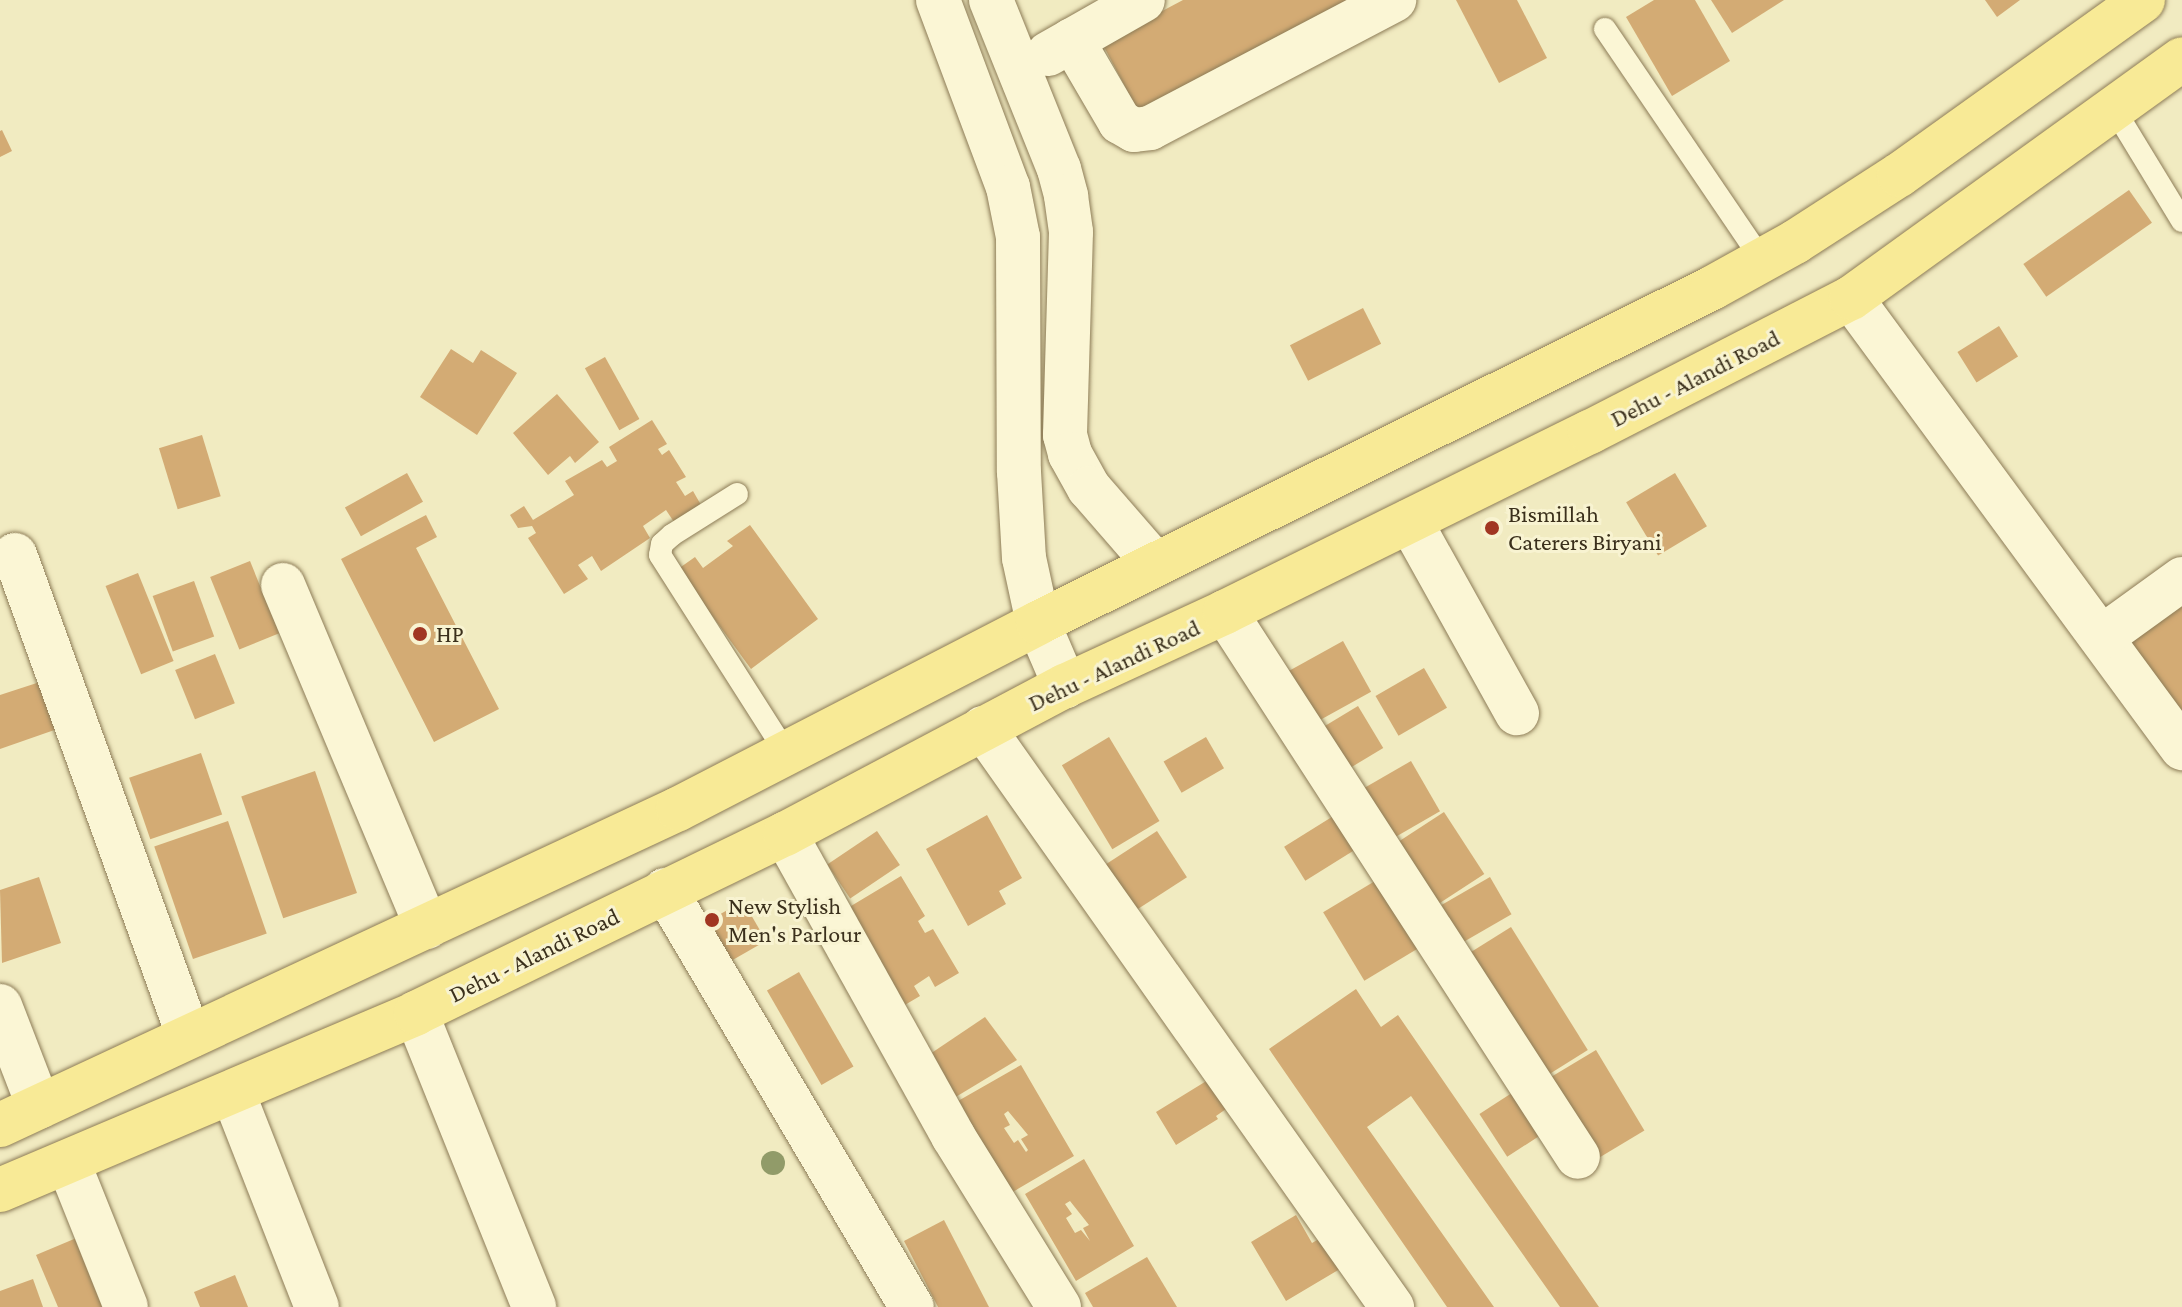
<!DOCTYPE html>
<html>
<head>
<meta charset="utf-8">
<style>
  body { margin:0 }
  #map { position:relative; width:2182px; height:1307px; overflow:hidden; background:#f1ebc1; font-family:"Crimson Pro",serif }
  div>[style] { position:absolute }
  .building>* { inset:0; background:#d3ab74; transform-origin:0 0 }
  .roads { filter:drop-shadow(0 0 2px #8d7c57) drop-shadow(0 0 2px #8d7c57) }
  .lane>* { height:22px; margin:-11px; padding:0 11px; transform-origin:11px; border-radius:11px; background:#fbf6d5 }
  .street>* { height:44px; margin:-22px; padding:0 22px; transform-origin:22px; border-radius:22px; background:#fbf6d5 }
  .secondary>* { height:44px; margin:-22px; padding:0 22px; transform-origin:22px; border-radius:22px; background:#fbf6d5 }
  .primary>* { height:44px; margin:-22px; padding:0 22px; transform-origin:22px; border-radius:22px; background:#f8ea96 }
  .trees>* { width:24px; height:24px; margin:-12px; border-radius:50%; background:#919b69 }
  .dots>* { width:22px; height:22px; translate:-50% -50%; box-sizing:border-box; border:4px solid #f8f3d1; border-radius:50% }
  span { translate:-50% -50%; white-space:nowrap; text-align:center; line-height:1.15; -webkit-text-stroke:6px #f8f3d1; paint-order:stroke }
  .street-label { font-size:24px; color:#3b301c }
  .poi-label { font-size:24px; color:#3b301c }
  .left { translate:0 -50%; text-align:left }
</style>
</head>
<body>
<div id="map">
  <div class="building">
    <i style="clip-path:polygon(1183px 0,1368px 0,1142px 119px,1102px 43px)"></i>
    <i style="clip-path:polygon(1456px 0,1517px 0,1547px 58px,1499px 83px)"></i>
    <i style="clip-path:polygon(1654px 0,1695px 0,1730px 61px,1672px 96px,1626px 17px)"></i>
    <i style="clip-path:polygon(1711px 0,1784px 0,1732px 33px)"></i>
    <i style="clip-path:polygon(1985px 0,2020px 0,1997px 17px)"></i>
    <i style="clip-path:polygon(2px 130px,12px 151px,0 157px,0 131px)"></i>
    <i style="left:2129px;top:190px;width:40px;height:129px;rotate:55deg"></i>
    <i style="left:1363px;top:308px;width:40px;height:82px;rotate:63deg"></i>
    <i style="left:1999px;top:326px;width:36px;height:49px;rotate:58deg"></i>
    <i style="clip-path:polygon(451px 349px,473px 363px,481px 350px,517px 373px,477px 435px,420px 397px)"></i>
    <i style="left:605px;top:357px;width:71px;height:23px;rotate:61deg"></i>
    <i style="clip-path:polygon(557px 394px,599px 442px,575px 463px,570px 456px,548px 475px,513px 433px)"></i>
    <i style="clip-path:polygon(652px 420px,667px 444px,658px 449px,662px 455px,669px 450px,686px 477px,676px 482px,685px 496px,693px 491px,701px 505px,674px 522px,666px 510px,643px 526px,650px 538px,601px 571px,592px 556px,578px 565px,588px 579px,564px 594px,528px 538px,536px 533px,532px 526px,518px 528px,510px 515px,524px 506px,533px 520px,574px 495px,565px 481px,602px 460px,607px 467px,617px 461px,609px 447px)"></i>
    <i style="left:202px;top:435px;width:64px;height:45px;rotate:73deg"></i>
    <i style="left:407px;top:473px;width:33px;height:71px;rotate:61deg"></i>
    <i style="left:1675px;top:473px;width:62px;height:57px;rotate:59deg"></i>
    <i style="clip-path:polygon(426px 515px,437px 537px,416px 548px,499px 709px,434px 742px,341px 559px)"></i>
    <i style="clip-path:polygon(750px 525px,818px 619px,751px 669px,678px 569px,695px 557px,703px 568px,733px 546px,727px 541px)"></i>
    <i style="left:250px;top:561px;width:78px;height:43px;rotate:68deg"></i>
    <i style="left:138px;top:573px;width:95px;height:35px;rotate:68deg"></i>
    <i style="left:194px;top:581px;width:59px;height:44px;rotate:70deg"></i>
    <i style="clip-path:polygon(2182px 595px,2182px 724px,2121px 641px)"></i>
    <i style="left:1343px;top:641px;width:58px;height:62px;rotate:61deg"></i>
    <i style="left:215px;top:654px;width:53px;height:43px;rotate:68deg"></i>
    <i style="left:1424px;top:668px;width:46px;height:56px;rotate:60deg"></i>
    <i style="clip-path:polygon(46px 680px,63px 727px,0 749px,0 695px)"></i>
    <i style="left:1358px;top:706px;width:49px;height:43px;rotate:59deg"></i>
    <i style="left:1109px;top:737px;width:98px;height:55px;rotate:59deg"></i>
    <i style="left:1206px;top:737px;width:36px;height:49px;rotate:60deg"></i>
    <i style="left:201px;top:753px;width:65px;height:76px;rotate:71deg"></i>
    <i style="left:1411px;top:761px;width:58px;height:59px;rotate:60deg"></i>
    <i style="left:315px;top:771px;width:129px;height:78px;rotate:71deg"></i>
    <i style="left:1444px;top:812px;width:74px;height:59px;rotate:57deg"></i>
    <i style="clip-path:polygon(987px 815px,1022px 878px,999px 891px,1006px 904px,968px 926px,926px 849px)"></i>
    <i style="left:1335px;top:815px;width:40px;height:60px;rotate:58deg"></i>
    <i style="left:228px;top:821px;width:119px;height:78px;rotate:71deg"></i>
    <i style="left:877px;top:831px;width:41px;height:60px;rotate:56deg"></i>
    <i style="left:1157px;top:831px;width:55px;height:65px;rotate:57deg"></i>
    <i style="left:1390px;top:872px;width:80px;height:78px;rotate:59deg"></i>
    <i style="clip-path:polygon(901px 876px,925px 916px,918px 921px,925px 933px,933px 929px,959px 973px,935px 987px,929px 976px,914px 986px,920px 996px,893px 1012px,836px 915px)"></i>
    <i style="clip-path:polygon(39px 877px,61px 943px,2px 963px,0 890px)"></i>
    <i style="left:1490px;top:877px;width:43px;height:56px;rotate:60deg"></i>
    <i style="left:743px;top:901px;width:46px;height:48px;rotate:60deg"></i>
    <i style="left:1511px;top:927px;width:145px;height:49px;rotate:58deg"></i>
    <i style="left:799px;top:972px;width:109px;height:37px;rotate:60deg"></i>
    <i style="clip-path:polygon(1356px 989px,1381px 1027px,1398px 1015px,1599px 1307px,1560px 1307px,1411px 1096px,1367px 1127px,1494px 1307px,1447px 1307px,1269px 1049px)"></i>
    <i style="clip-path:polygon(985px 1017px,1017px 1060px,954px 1098px,930px 1054px)"></i>
    <i style="left:1596px;top:1050px;width:94px;height:52px;rotate:59deg"></i>
    <i style="clip-path:polygon(evenodd,1021px 1065px,1074px 1156px,1011px 1193px,958px 1101px,1021px 1065px,1008px 1111px,1028px 1135px,1021px 1139px,1028px 1150px,1026px 1152px,1018px 1140px,1014px 1143px,1004px 1128px,1010px 1125px,1004px 1114px,1008px 1111px)"></i>
    <i style="clip-path:polygon(1208px 1080px,1226px 1109px,1216px 1116px,1218px 1119px,1176px 1145px,1156px 1112px)"></i>
    <i style="left:1518px;top:1089px;width:51px;height:46px;rotate:57deg"></i>
    <i style="clip-path:polygon(evenodd,1084px 1159px,1134px 1246px,1076px 1281px,1025px 1194px,1084px 1159px,1070px 1201px,1089px 1225px,1083px 1228px,1090px 1241px,1081px 1230px,1075px 1233px,1066px 1218px,1072px 1214px,1065px 1204px,1070px 1201px)"></i>
    <i style="clip-path:polygon(1296px 1215px,1312px 1243px,1331px 1232px,1350px 1263px,1286px 1301px,1251px 1242px)"></i>
    <i style="clip-path:polygon(944px 1220px,989px 1307px,938px 1307px,904px 1241px)"></i>
    <i style="clip-path:polygon(86px 1234px,117px 1307px,58px 1307px,36px 1255px)"></i>
    <i style="clip-path:polygon(1147px 1257px,1177px 1307px,1093px 1307px,1085px 1293px)"></i>
    <i style="clip-path:polygon(235px 1275px,248px 1307px,200px 1307px,194px 1292px)"></i>
    <i style="clip-path:polygon(33px 1279px,43px 1307px,0 1307px,0 1291px)"></i>
  </div>
  <div class="roads">
    <div class="lane">
      <i style="left:1605px;top:29px;width:279px;rotate:55.8deg"></i>
      <i style="left:2114px;top:109px;width:131px;rotate:58.7deg"></i>
      <i style="left:737px;top:494px;width:77px;rotate:147.8deg"></i>
      <i style="left:672px;top:535px;width:13px;rotate:138deg"></i>
      <i style="left:662px;top:544px;width:11px;rotate:100deg"></i>
      <i style="left:660px;top:555px;width:235px;rotate:57.5deg"></i>
    </div>
    <div class="street">
      <i style="left:938px;top:0;width:200px;rotate:69.5deg"></i>
      <i style="left:1008px;top:187px;width:51px;rotate:78.7deg"></i>
      <i style="left:1018px;top:237px;width:235px;rotate:89.8deg"></i>
      <i style="left:1019px;top:472px;width:86px;rotate:86.7deg"></i>
      <i style="left:1024px;top:558px;width:66px;rotate:77.8deg"></i>
      <i style="left:1038px;top:623px;width:69px;rotate:66.8deg"></i>
      <i style="left:991px;top:0;width:182px;rotate:68.1deg"></i>
      <i style="left:1059px;top:169px;width:28px;rotate:75deg"></i>
      <i style="left:1066px;top:196px;width:36px;rotate:82deg"></i>
      <i style="left:1071px;top:232px;width:203px;rotate:91.7deg"></i>
      <i style="left:1065px;top:435px;width:20px;rotate:75deg"></i>
      <i style="left:1070px;top:454px;width:39px;rotate:61deg"></i>
      <i style="left:1089px;top:488px;width:101px;rotate:49deg"></i>
      <i style="left:1072px;top:40px;width:95px;rotate:59.7deg"></i>
      <i style="left:1120px;top:122px;width:16px;rotate:30deg"></i>
      <i style="left:1134px;top:130px;width:16px;rotate:-7deg"></i>
      <i style="left:1150px;top:128px;width:276px;rotate:-27.7deg"></i>
      <i style="left:1048px;top:54px;width:109px;rotate:-29.6deg"></i>
      <i style="left:1851px;top:298px;width:559px;rotate:53.66deg"></i>
      <i style="left:1410px;top:521px;width:220px;rotate:60.9deg"></i>
      <i style="left:15px;top:555px;width:512px;rotate:70.15deg"></i>
      <i style="left:283px;top:585px;width:371px;rotate:67.2deg"></i>
      <i style="left:1225px;top:612px;width:649px;rotate:57.07deg"></i>
      <i style="left:2102px;top:637px;width:99px;rotate:-35.9deg"></i>
      <i style="left:785px;top:834px;width:346px;rotate:60.9deg"></i>
      <i style="left:953px;top:1136px;width:201px;rotate:58.2deg"></i>
      <i style="left:665px;top:890px;width:485px;rotate:59.4deg"></i>
      <i style="left:0;top:1006px;width:108px;rotate:68.9deg"></i>
      <i style="left:416px;top:1013px;width:317px;rotate:68.1deg"></i>
      <i style="left:233px;top:1093px;width:230px;rotate:68.6deg"></i>
      <i style="left:68px;top:1162px;width:156px;rotate:68.2deg"></i>
    </div>
    <div class="secondary">
      <i style="left:983px;top:728px;width:709px;rotate:54.76deg"></i>
    </div>
    <div class="primary">
      <i style="left:0;top:1125px;width:748px;rotate:-24.99deg"></i>
      <i style="left:678px;top:809px;width:405px;rotate:-27.3deg"></i>
      <i style="left:1038px;top:623px;width:753px;rotate:-26.43deg"></i>
      <i style="left:1712px;top:288px;width:95px;rotate:-29deg"></i>
      <i style="left:1795px;top:242px;width:124px;rotate:-32.8deg"></i>
      <i style="left:1899px;top:175px;width:300px;rotate:-35.6deg"></i>
      <i style="left:0;top:1190px;width:452px;rotate:-23deg"></i>
      <i style="left:416px;top:1013px;width:410px;rotate:-25.9deg"></i>
      <i style="left:785px;top:834px;width:317px;rotate:-27.9deg"></i>
      <i style="left:1065px;top:686px;width:176px;rotate:-24.8deg"></i>
      <i style="left:1225px;top:612px;width:407px;rotate:-26.3deg"></i>
      <i style="left:1590px;top:432px;width:293px;rotate:-27.2deg"></i>
      <i style="left:1851px;top:298px;width:408px;rotate:-35.8deg"></i>
    </div>
  </div>
  <div class="trees">
    <i style="left:773px;top:1163px"></i>
  </div>
  <div class="dots">
    <i style="left:1492px;top:528px;background:#a13622"></i>
    <i style="left:420px;top:634px;background:#a13622"></i>
    <i style="left:712px;top:920px;background:#a13622"></i>
  </div>
  <div class="street-label">
    <span style="left:1695px;top:378px;rotate:-27deg">Dehu - Alandi Road</span>
    <span style="left:1114px;top:665px;rotate:-25deg">Dehu - Alandi Road</span>
    <span style="left:534px;top:955px;rotate:-26deg">Dehu - Alandi Road</span>
  </div>
  <div class="poi-label">
    <span class="left" style="left:1508px;top:528px">Bismillah<br>Caterers Biryani</span>
    <span class="left" style="left:436px;top:634px">HP</span>
    <span class="left" style="left:728px;top:920px">New Stylish<br>Men's Parlour</span>
  </div>
</div>
</body>
</html>
